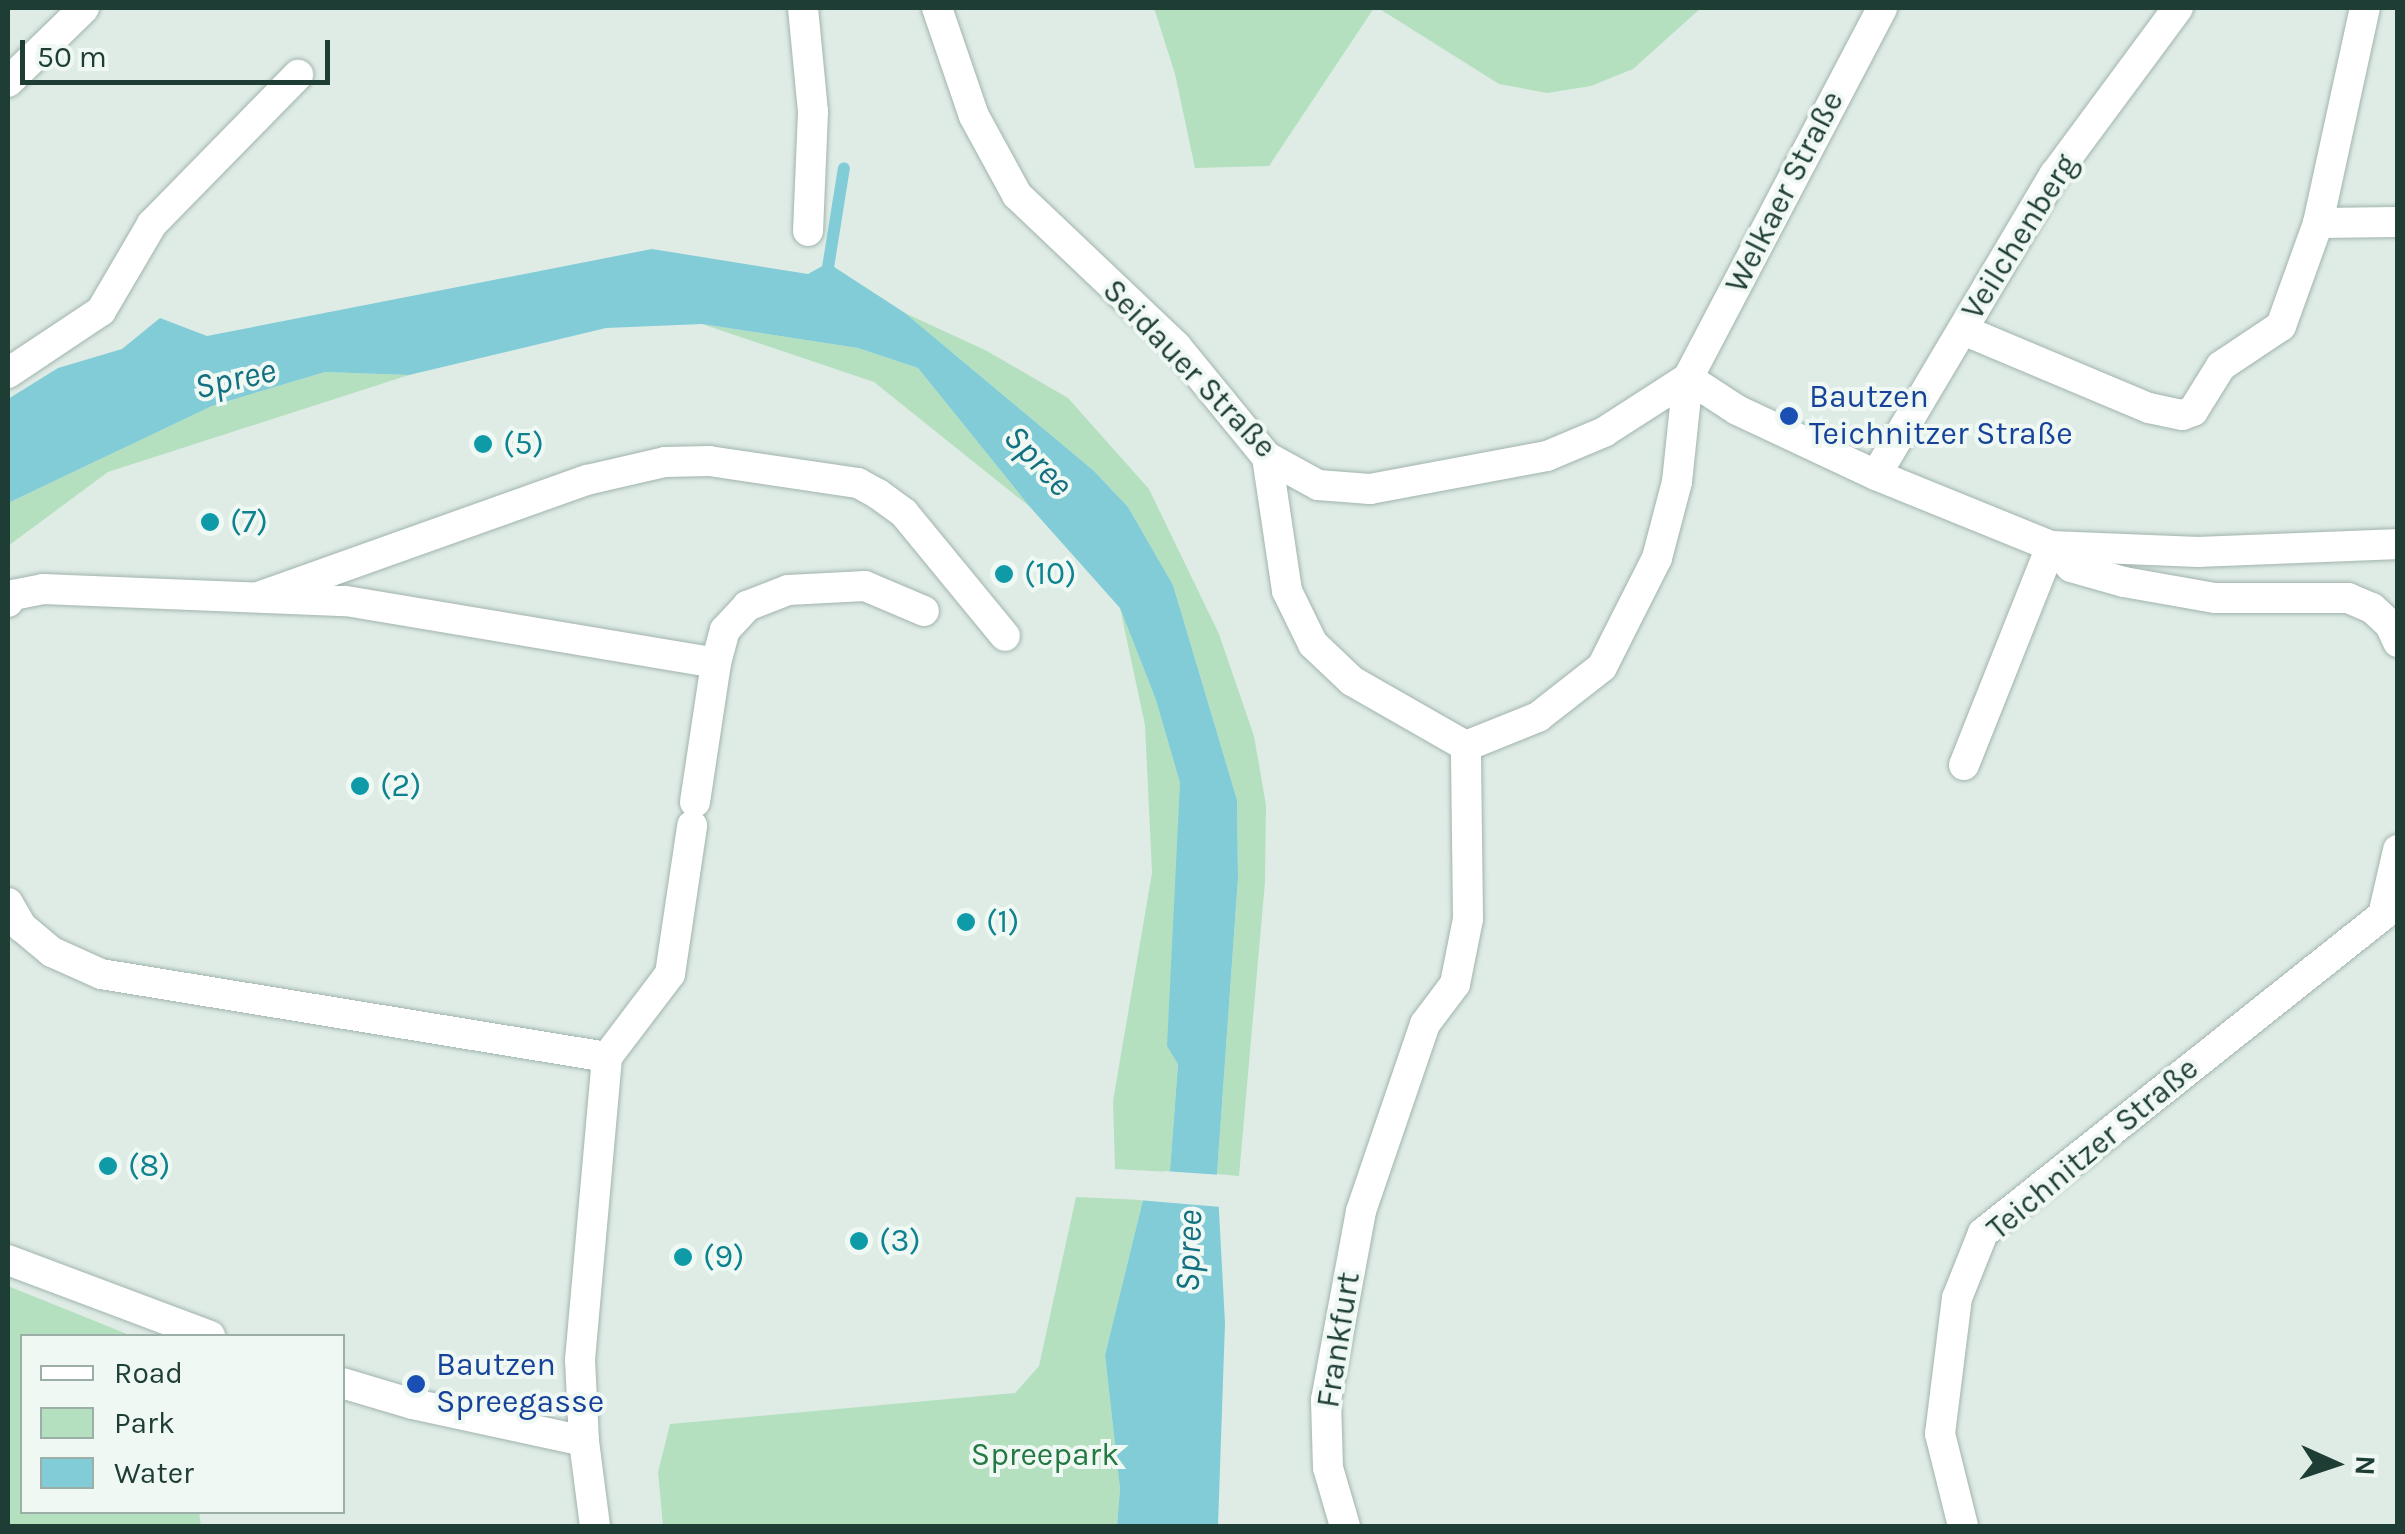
<!DOCTYPE html>
<html>
<head>
<meta charset="utf-8">
<style>
  body { margin:0 }
  #map { position:relative; width:2405px; height:1534px; overflow:hidden; background:#dfece6; font-family:Karla,sans-serif }
  div>[style] { position:absolute }
  .green>* { inset:0; background:#b5e0c0 }
  .water>* { inset:0; background:#81ccd7 }
  .pier>* { inset:0; background:#dfece6 }
  .stream>* { height:12px; margin:-6px; padding:0 6px; transform-origin:6px; border-radius:6px; background:#81ccd7 }
  .roads { filter:drop-shadow(0 0 2px #a1b4ad) drop-shadow(0 0 2px #a1b4ad) }
  .minor>* { height:30px; margin:-15px; padding:0 15px; transform-origin:15px; border-radius:15px; background:#fff }
  .dots>* { width:28px; height:28px; translate:-50% -50%; box-sizing:border-box; border:5px solid #f0f8f4; border-radius:50% }
  span { translate:-50% -50%; white-space:nowrap; text-align:center; line-height:1.15; -webkit-text-stroke:8px #f0f8f4; paint-order:stroke }
  .street-label { font-size:32px; color:#1e3e35 }
  .transit-label { font-size:32px; color:#164399 }
  .left { translate:0 -50%; text-align:left }
  .culture-label { font-size:32px; color:#0d838f }
  .park-label { font-size:32px; color:#247943 }
  .water-label { font-size:35px; color:#137080; font-style:italic }
  .frame { position:absolute; inset:0; border:10px solid #1e3e35; pointer-events:none }
  .legend { position:absolute; left:20px; top:1334px; width:325px; height:180px; box-sizing:border-box; background:#f0f8f4; border:2px solid #9caea8; margin:0; padding:12px 18px; list-style:none; font-size:30px; color:#1e3e35 }
  .legend li { display:flex; align-items:center; gap:20px; height:50px }
  .legend b { width:50px; border:2px solid #9caea8 }
  .north { position:absolute; left:2285px; top:1414px; width:100px; height:100px; -webkit-text-stroke:8px #f0f8f4; paint-order:stroke; rotate:93deg; font-size:28px; font-weight:700; line-height:40px; text-align:center; color:#1e3e35 }
  .north::after { content:''; display:block; margin:auto; width:35px; height:45px; background:#1e3e35; clip-path:polygon(50% 0,100% 100%,50% 72%,0 100%) }
  .scale { position:absolute; left:20px; top:40px; width:310px; height:45px; box-sizing:border-box; border:5px solid #1e3e35; border-top:0; padding-left:12px; font-size:30px; line-height:35px; white-space:nowrap; color:#1e3e35; -webkit-text-stroke:8px #f0f8f4; paint-order:stroke }
</style>
</head>
<body>
<div id="map">
  <div class="green">
    <i style="clip-path:polygon(1154px 8px,1374px 8px,1269px 166px,1195px 168px,1175px 74px)"></i>
    <i style="clip-path:polygon(1378px 8px,1701px 8px,1633px 69px,1591px 86px,1547px 93px,1499px 84px)"></i>
    <i style="clip-path:polygon(905px 313px,987px 351px,1068px 398px,1149px 489px,1219px 634px,1254px 736px,1266px 805px,1265px 882px,1239px 1176px,1217px 1174px,1238px 878px,1237px 800px,1173px 585px,1128px 507px,1094px 471px)"></i>
    <i style="clip-path:polygon(702px 324px,858px 348px,918px 368px,1030px 507px,874px 382px)"></i>
    <i style="clip-path:polygon(325px 372px,409px 375px,108px 472px,8px 546px,8px 503px,212px 406px)"></i>
    <i style="clip-path:polygon(1120px 608px,1156px 700px,1180px 783px,1178px 1064px,1170px 1172px,1115px 1169px,1113px 1101px,1152px 873px,1145px 725px)"></i>
    <i style="clip-path:polygon(1076px 1197px,1143px 1200px,1105px 1355px,1120px 1489px,1117px 1526px,663px 1526px,658px 1472px,670px 1424px,1015px 1393px,1039px 1366px)"></i>
    <i style="clip-path:polygon(8px 1286px,132px 1336px,22px 1336px,22px 1512px,199px 1512px,201px 1526px,8px 1526px)"></i>
  </div>
  <div class="water">
    <i style="clip-path:polygon(652px 249px,808px 274px,828px 263px,905px 313px,1094px 471px,1128px 507px,1173px 585px,1237px 800px,1238px 878px,1217px 1174px,1225px 1323px,1218px 1526px,1117px 1526px,1120px 1489px,1105px 1355px,1143px 1200px,1170px 1171px,1178px 1064px,1167px 1046px,1180px 783px,1156px 700px,1120px 608px,1030px 507px,918px 368px,858px 348px,702px 324px,606px 328px,409px 375px,325px 372px,212px 406px,8px 503px,8px 399px,58px 368px,122px 349px,160px 318px,207px 336px)"></i>
  </div>
  <div class="pier">
    <i style="clip-path:polygon(1164px 1171px,1222px 1175px,1221px 1207px,1138px 1200px)"></i>
  </div>
  <div class="stream">
    <i style="left:826px;top:280px;width:113px;rotate:-80.9deg"></i>
  </div>
  <div class="roads">
    <div class="minor">
      <i style="left:803px;top:8px;width:104px;rotate:84.5deg"></i>
      <i style="left:813px;top:112px;width:119px;rotate:92.4deg"></i>
      <i style="left:937px;top:8px;width:114px;rotate:71.1deg"></i>
      <i style="left:974px;top:116px;width:90px;rotate:61.4deg"></i>
      <i style="left:1017px;top:195px;width:219px;rotate:43.5deg"></i>
      <i style="left:1176px;top:346px;width:144px;rotate:50.7deg"></i>
      <i style="left:1267px;top:457px;width:58px;rotate:28.8deg"></i>
      <i style="left:1318px;top:485px;width:52px;rotate:4.4deg"></i>
      <i style="left:1370px;top:489px;width:180px;rotate:-10.6deg"></i>
      <i style="left:1547px;top:456px;width:62px;rotate:-22.8deg"></i>
      <i style="left:1604px;top:432px;width:100px;rotate:-32.7deg"></i>
      <i style="left:8px;top:82px;width:106px;rotate:-44.2deg"></i>
      <i style="left:2318px;top:223px;width:80px;rotate:-0.7deg"></i>
      <i style="left:1963px;top:330px;width:202px;rotate:22.8deg"></i>
      <i style="left:2149px;top:408px;width:34px;rotate:12deg"></i>
      <i style="left:2182px;top:415px;width:12px;rotate:-20deg"></i>
      <i style="left:2193px;top:411px;width:53px;rotate:-58.1deg"></i>
      <i style="left:2221px;top:366px;width:72px;rotate:-33.7deg"></i>
      <i style="left:2281px;top:326px;width:109px;rotate:-70.2deg"></i>
      <i style="left:2318px;top:223px;width:220px;rotate:-77.7deg"></i>
      <i style="left:8px;top:373px;width:112px;rotate:-33.7deg"></i>
      <i style="left:101px;top:311px;width:101px;rotate:-59.6deg"></i>
      <i style="left:152px;top:224px;width:209px;rotate:-45.6deg"></i>
      <i style="left:1688px;top:378px;width:59px;rotate:33.1deg"></i>
      <i style="left:1737px;top:410px;width:153px;rotate:25.1deg"></i>
      <i style="left:1876px;top:475px;width:189px;rotate:22.1deg"></i>
      <i style="left:2051px;top:546px;width:148px;rotate:2.3deg"></i>
      <i style="left:2199px;top:552px;width:199px;rotate:-2.3deg"></i>
      <i style="left:1267px;top:457px;width:135px;rotate:81.5deg"></i>
      <i style="left:1287px;top:591px;width:59px;rotate:63.9deg"></i>
      <i style="left:1313px;top:644px;width:54px;rotate:43.5deg"></i>
      <i style="left:1352px;top:681px;width:131px;rotate:29.7deg"></i>
      <i style="left:1876px;top:475px;width:350px;rotate:-59.3deg"></i>
      <i style="left:2055px;top:174px;width:207px;rotate:-53.5deg"></i>
      <i style="left:258px;top:597px;width:349px;rotate:-19.6deg"></i>
      <i style="left:587px;top:480px;width:80px;rotate:-13deg"></i>
      <i style="left:665px;top:462px;width:44px;rotate:-1.3deg"></i>
      <i style="left:709px;top:461px;width:151px;rotate:8.4deg"></i>
      <i style="left:858px;top:483px;width:23px;rotate:29deg"></i>
      <i style="left:878px;top:494px;width:32px;rotate:36deg"></i>
      <i style="left:904px;top:513px;width:159px;rotate:50.6deg"></i>
      <i style="left:8px;top:602px;width:9px;rotate:-54deg"></i>
      <i style="left:13px;top:595px;width:31px;rotate:-11deg"></i>
      <i style="left:43px;top:589px;width:303px;rotate:2.3deg"></i>
      <i style="left:346px;top:601px;width:375px;rotate:9.5deg"></i>
      <i style="left:1466px;top:746px;width:78px;rotate:-21.9deg"></i>
      <i style="left:1538px;top:717px;width:81px;rotate:-38deg"></i>
      <i style="left:1602px;top:667px;width:122px;rotate:-63.2deg"></i>
      <i style="left:1657px;top:558px;width:79px;rotate:-75.3deg"></i>
      <i style="left:1677px;top:482px;width:105px;rotate:-84deg"></i>
      <i style="left:1688px;top:378px;width:418px;rotate:-62.3deg"></i>
      <i style="left:1964px;top:765px;width:236px;rotate:-68.3deg"></i>
      <i style="left:2051px;top:546px;width:29px;rotate:46deg"></i>
      <i style="left:2071px;top:567px;width:55px;rotate:15.8deg"></i>
      <i style="left:2124px;top:582px;width:92px;rotate:10deg"></i>
      <i style="left:2215px;top:598px;width:133px"></i>
      <i style="left:2348px;top:598px;width:26px;rotate:23deg"></i>
      <i style="left:2372px;top:608px;width:25px;rotate:43deg"></i>
      <i style="left:2390px;top:625px;width:19px;rotate:65deg"></i>
      <i style="left:695px;top:802px;width:141px;rotate:-81.4deg"></i>
      <i style="left:716px;top:663px;width:34px;rotate:-75deg"></i>
      <i style="left:725px;top:630px;width:33px;rotate:-47deg"></i>
      <i style="left:747px;top:606px;width:44px;rotate:-21.3deg"></i>
      <i style="left:788px;top:590px;width:77px;rotate:-3deg"></i>
      <i style="left:865px;top:586px;width:64px;rotate:23deg"></i>
      <i style="left:8px;top:903px;width:28px;rotate:60deg"></i>
      <i style="left:22px;top:927px;width:39px;rotate:40deg"></i>
      <i style="left:52px;top:952px;width:54px;rotate:24.2deg"></i>
      <i style="left:101px;top:974px;width:513px;rotate:9.32deg"></i>
      <i style="left:8px;top:1260px;width:216px;rotate:20.6deg"></i>
      <i style="left:342px;top:1383px;width:74px;rotate:16.5deg"></i>
      <i style="left:413px;top:1404px;width:175px;rotate:12.2deg"></i>
      <i style="left:595px;top:1526px;width:86px;rotate:-97.4deg"></i>
      <i style="left:584px;top:1441px;width:81px;rotate:-92.8deg"></i>
      <i style="left:580px;top:1360px;width:304px;rotate:-84.9deg"></i>
      <i style="left:607px;top:1057px;width:104px;rotate:-52.8deg"></i>
      <i style="left:670px;top:974px;width:150px;rotate:-81.5deg"></i>
      <i style="left:1345px;top:1526px;width:60px;rotate:-106.3deg"></i>
      <i style="left:1328px;top:1468px;width:68px;rotate:-91.7deg"></i>
      <i style="left:1326px;top:1400px;width:192px;rotate:-79.5deg"></i>
      <i style="left:1361px;top:1211px;width:198px;rotate:-71.1deg"></i>
      <i style="left:1425px;top:1024px;width:50px;rotate:-53.1deg"></i>
      <i style="left:1455px;top:984px;width:66px;rotate:-78.7deg"></i>
      <i style="left:1468px;top:919px;width:173px;rotate:-90.7deg"></i>
      <i style="left:1963px;top:1526px;width:95px;rotate:-104deg"></i>
      <i style="left:1940px;top:1434px;width:137px;rotate:-82.9deg"></i>
      <i style="left:1957px;top:1298px;width:70px;rotate:-68.2deg"></i>
      <i style="left:1983px;top:1233px;width:511px;rotate:-38.48deg"></i>
      <i style="left:2383px;top:915px;width:67px;rotate:-77deg"></i>
    </div>
  </div>
  <div class="dots">
    <i style="left:1789px;top:416px;background:#1a4fb4"></i>
    <i style="left:483px;top:444px;background:#0f9aa8"></i>
    <i style="left:210px;top:522px;background:#0f9aa8"></i>
    <i style="left:1004px;top:574px;background:#0f9aa8"></i>
    <i style="left:360px;top:786px;background:#0f9aa8"></i>
    <i style="left:966px;top:922px;background:#0f9aa8"></i>
    <i style="left:108px;top:1166px;background:#0f9aa8"></i>
    <i style="left:859px;top:1241px;background:#0f9aa8"></i>
    <i style="left:683px;top:1257px;background:#0f9aa8"></i>
    <i style="left:416px;top:1384px;background:#1a4fb4"></i>
  </div>
  <div class="street-label">
    <span style="left:1785px;top:192px;rotate:-63deg">Welkaer Straße</span>
    <span style="left:2020px;top:237px;rotate:-58deg">Veilchenberg</span>
    <span style="left:1189px;top:369px;rotate:46deg">Seidauer Straße</span>
    <span style="left:2093px;top:1149px;rotate:-40deg">Teichnitzer Straße</span>
    <span style="left:1339px;top:1340px;rotate:-81deg">Frankfurt</span>
  </div>
  <div class="transit-label">
    <span class="left" style="left:1809px;top:416px">Bautzen<br>Teichnitzer Straße</span>
    <span class="left" style="left:436px;top:1384px">Bautzen<br>Spreegasse</span>
  </div>
  <div class="culture-label">
    <span class="left" style="left:503px;top:444px">(5)</span>
    <span class="left" style="left:230px;top:522px">(7)</span>
    <span class="left" style="left:1024px;top:574px">(10)</span>
    <span class="left" style="left:380px;top:786px">(2)</span>
    <span class="left" style="left:986px;top:922px">(1)</span>
    <span class="left" style="left:128px;top:1166px">(8)</span>
    <span class="left" style="left:879px;top:1241px">(3)</span>
    <span class="left" style="left:703px;top:1257px">(9)</span>
  </div>
  <div class="park-label">
    <span style="left:1045px;top:1455px">Spreepark</span>
  </div>
  <div class="water-label">
    <span style="left:235px;top:379px;rotate:-13deg">Spree</span>
    <span style="left:1038px;top:461px;rotate:47deg">Spree</span>
    <span style="left:1189px;top:1251px;rotate:-88deg">Spree</span>
  </div>
  <div class="frame"></div>
  <ul class="legend">
  <li><b style="height:12px;background:#fff"></b>Road</li>
  <li><b style="height:28px;background:#b5e0c0"></b>Park</li>
  <li><b style="height:28px;background:#81ccd7"></b>Water</li>
  </ul>
  <div class="north">N</div>
  <div class="scale">50 m</div>
</div>
</body>
</html>
